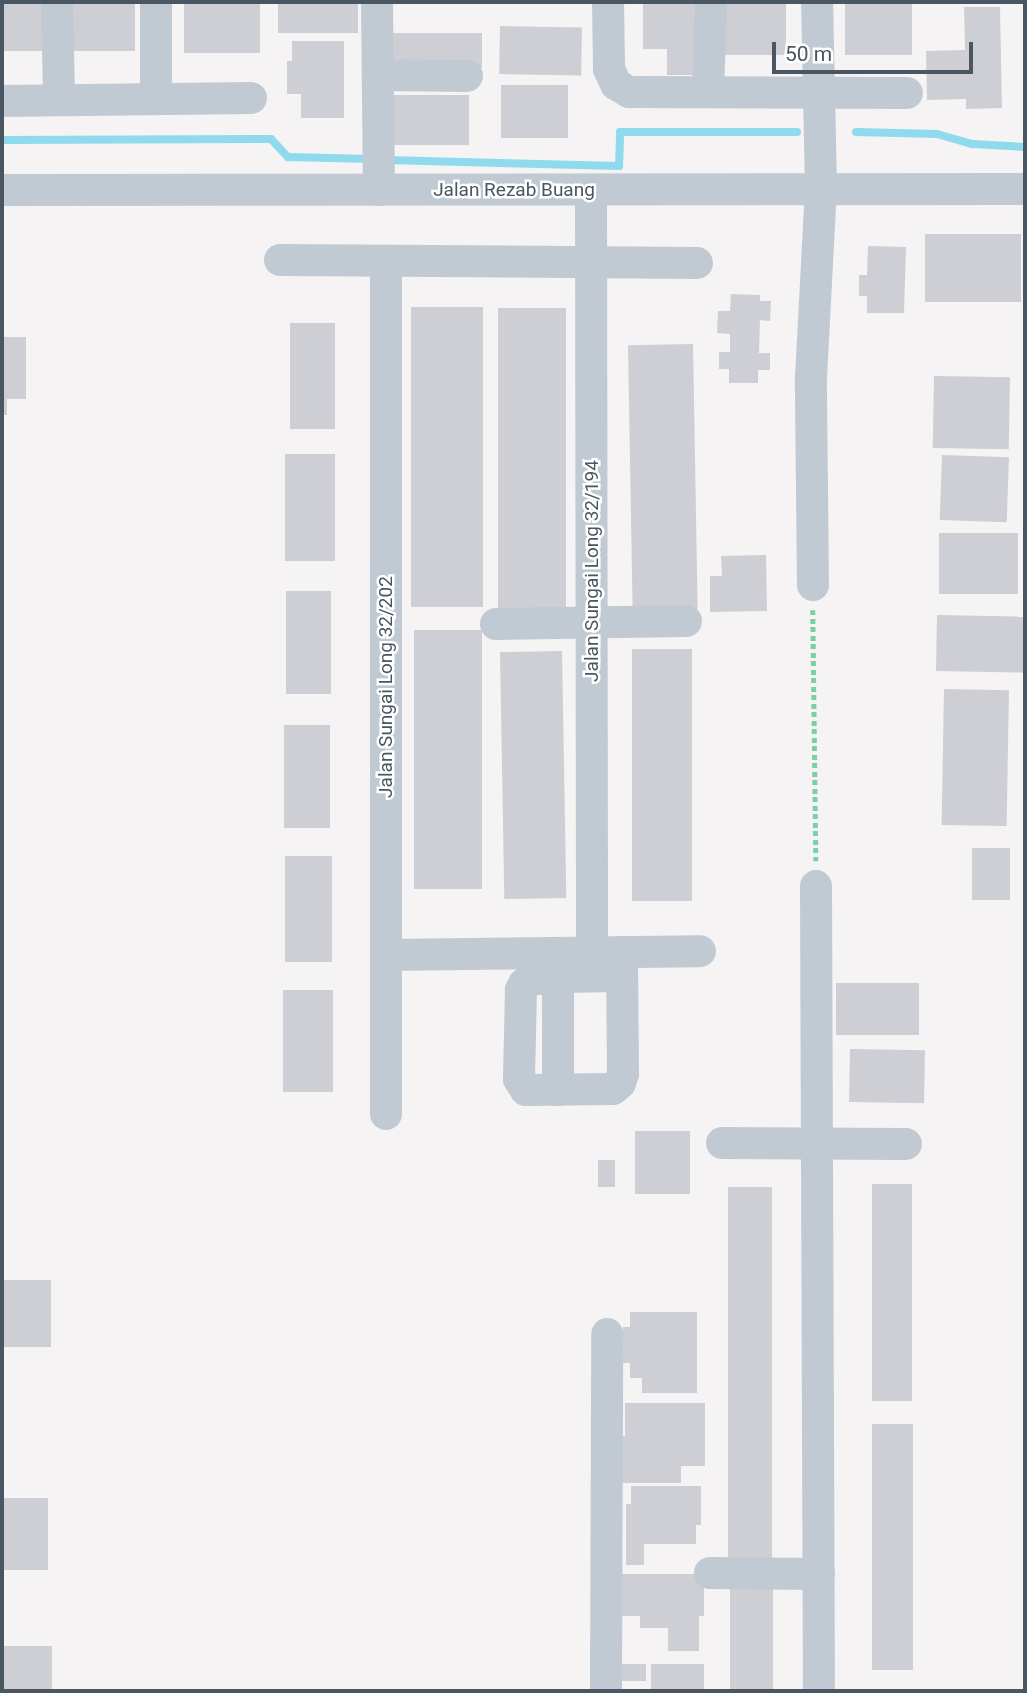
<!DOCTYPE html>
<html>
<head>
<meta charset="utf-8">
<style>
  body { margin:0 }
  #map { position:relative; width:1027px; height:1693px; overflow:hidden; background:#f5f3f3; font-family:Roboto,sans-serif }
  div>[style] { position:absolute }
  .stream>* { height:8px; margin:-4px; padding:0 4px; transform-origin:4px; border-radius:4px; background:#90daee }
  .building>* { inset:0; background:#cdcfd5; transform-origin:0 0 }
  .path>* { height:4.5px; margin-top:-2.25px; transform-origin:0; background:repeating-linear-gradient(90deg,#7ad0a6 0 5px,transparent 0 8.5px) }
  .minor>* { height:32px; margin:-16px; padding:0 16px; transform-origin:16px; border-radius:16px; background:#c1cad2 }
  span { translate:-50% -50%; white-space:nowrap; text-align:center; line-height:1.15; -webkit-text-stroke:5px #fff; paint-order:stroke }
  .street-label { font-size:19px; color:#4a5661 }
  .frame { position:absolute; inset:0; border:4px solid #4a5661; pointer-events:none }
  .scale { position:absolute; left:772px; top:42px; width:201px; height:32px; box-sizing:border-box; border:4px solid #4a5661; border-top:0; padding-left:9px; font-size:21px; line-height:24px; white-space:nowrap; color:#4a5661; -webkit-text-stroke:5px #fff; paint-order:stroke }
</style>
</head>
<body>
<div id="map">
  <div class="stream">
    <i style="left:856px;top:132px;width:81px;rotate:1.4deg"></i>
    <i style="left:937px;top:134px;width:36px;rotate:16deg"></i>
    <i style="left:972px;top:144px;width:53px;rotate:3.2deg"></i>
    <i style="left:2px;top:140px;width:269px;rotate:-0.2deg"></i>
    <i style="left:271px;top:139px;width:25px;rotate:47deg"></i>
    <i style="left:288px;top:157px;width:85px;rotate:1.3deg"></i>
    <i style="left:386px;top:160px;width:233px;rotate:1.5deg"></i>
    <i style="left:619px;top:166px;width:34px;rotate:-88deg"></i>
    <i style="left:620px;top:132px;width:177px"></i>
  </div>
  <div class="building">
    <i style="left:2px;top:2px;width:42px;height:49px"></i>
    <i style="left:61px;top:2px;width:74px;height:49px"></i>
    <i style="left:184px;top:2px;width:76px;height:51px"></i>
    <i style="left:278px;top:2px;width:80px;height:31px"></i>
    <i style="clip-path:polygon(643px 2px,707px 2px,707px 75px,667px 75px,667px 49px,643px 49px)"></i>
    <i style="left:720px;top:2px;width:66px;height:53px"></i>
    <i style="left:845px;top:2px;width:67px;height:53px"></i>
    <i style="clip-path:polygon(964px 7px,1000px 7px,1002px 108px,966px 109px,966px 99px,927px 100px,926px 51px,965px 50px)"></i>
    <i style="left:500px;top:26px;width:82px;height:48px;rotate:1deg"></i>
    <i style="left:392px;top:33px;width:90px;height:35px"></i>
    <i style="clip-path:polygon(292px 41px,344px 41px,344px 118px,301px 118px,301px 94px,287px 94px,287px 61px,292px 61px)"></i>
    <i style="left:501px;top:85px;width:67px;height:53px"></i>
    <i style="left:390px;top:95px;width:79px;height:50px"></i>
    <i style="left:925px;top:234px;width:96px;height:68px"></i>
    <i style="clip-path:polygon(868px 246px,906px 247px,904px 313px,867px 313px,867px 296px,859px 296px,859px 275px,867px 275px)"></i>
    <i style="clip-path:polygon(731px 294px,760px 295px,760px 301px,771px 301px,770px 321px,760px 320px,759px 353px,770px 353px,770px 370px,758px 370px,758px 383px,729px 383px,729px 369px,719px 369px,719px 352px,730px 352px,730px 334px,717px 333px,718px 311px,730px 311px)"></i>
    <i style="left:411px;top:307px;width:72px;height:300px"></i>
    <i style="left:498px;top:308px;width:68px;height:303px"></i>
    <i style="left:290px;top:323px;width:45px;height:106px"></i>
    <i style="clip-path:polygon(2px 337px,26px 337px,26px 399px,7px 399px,7px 415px,2px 415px)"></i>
    <i style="left:693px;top:344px;width:265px;height:65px;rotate:89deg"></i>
    <i style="left:934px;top:376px;width:76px;height:72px;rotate:1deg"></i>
    <i style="left:285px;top:454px;width:50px;height:107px"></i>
    <i style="left:942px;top:455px;width:67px;height:65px;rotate:2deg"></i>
    <i style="left:939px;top:533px;width:79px;height:61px"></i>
    <i style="clip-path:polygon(766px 555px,767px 611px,710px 612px,710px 576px,722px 576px,721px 556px)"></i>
    <i style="left:286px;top:591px;width:45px;height:103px"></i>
    <i style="left:937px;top:615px;width:88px;height:56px;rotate:1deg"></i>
    <i style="left:482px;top:630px;width:259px;height:68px;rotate:90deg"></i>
    <i style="left:632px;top:649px;width:60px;height:252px"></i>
    <i style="left:562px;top:651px;width:247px;height:62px;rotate:89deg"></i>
    <i style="left:944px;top:689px;width:65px;height:136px;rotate:1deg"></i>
    <i style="left:284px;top:725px;width:46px;height:103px"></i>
    <i style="left:972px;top:848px;width:38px;height:52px"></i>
    <i style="left:285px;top:856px;width:47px;height:106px"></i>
    <i style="left:836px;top:983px;width:83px;height:52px"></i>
    <i style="left:283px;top:990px;width:50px;height:102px"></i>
    <i style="left:850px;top:1049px;width:75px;height:53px;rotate:1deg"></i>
    <i style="left:635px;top:1131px;width:55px;height:63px"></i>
    <i style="left:598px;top:1160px;width:17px;height:27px"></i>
    <i style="left:872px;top:1184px;width:40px;height:217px"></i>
    <i style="left:728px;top:1187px;width:44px;height:372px"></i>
    <i style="left:2px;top:1280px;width:49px;height:67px"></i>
    <i style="clip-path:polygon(630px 1312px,697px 1312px,697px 1393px,642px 1393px,642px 1378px,630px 1378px,630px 1363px,623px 1363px,623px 1327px,630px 1327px)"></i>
    <i style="clip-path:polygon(625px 1403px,705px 1403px,705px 1466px,681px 1466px,681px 1483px,614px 1483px,614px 1436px,625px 1436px)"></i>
    <i style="left:872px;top:1424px;width:41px;height:246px"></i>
    <i style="clip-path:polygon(631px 1486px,701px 1486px,701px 1525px,696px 1525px,696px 1544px,644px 1544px,644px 1565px,626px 1565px,626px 1504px,631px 1504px)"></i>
    <i style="left:2px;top:1498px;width:46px;height:72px"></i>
    <i style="clip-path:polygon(619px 1574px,704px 1574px,704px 1616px,699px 1616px,699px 1651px,668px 1651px,668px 1628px,640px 1628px,640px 1616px,619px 1616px)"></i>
    <i style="left:730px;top:1585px;width:43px;height:106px"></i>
    <i style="left:2px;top:1646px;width:50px;height:45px"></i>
    <i style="left:613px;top:1664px;width:33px;height:17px"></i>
    <i style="left:651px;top:1664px;width:53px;height:27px"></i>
  </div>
  <div class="path">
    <i style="left:813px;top:610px;width:251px;rotate:89.3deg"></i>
  </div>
  <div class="minor">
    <i style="left:57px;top:2px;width:98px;rotate:88.8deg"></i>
    <i style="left:377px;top:2px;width:188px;rotate:89.4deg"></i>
    <i style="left:608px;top:2px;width:67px;rotate:89.1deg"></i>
    <i style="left:609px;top:69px;width:17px;rotate:65deg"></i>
    <i style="left:616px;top:84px;width:15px;rotate:32deg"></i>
    <i style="left:629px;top:92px;width:278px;rotate:0.2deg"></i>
    <i style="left:378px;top:75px;width:89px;rotate:0.6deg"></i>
    <i style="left:708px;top:92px;width:90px;rotate:-88.1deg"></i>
    <i style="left:156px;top:98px;width:96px;rotate:-90deg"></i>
    <i style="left:2px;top:101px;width:249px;rotate:-0.7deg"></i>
    <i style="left:2px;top:190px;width:1023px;rotate:-0.06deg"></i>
    <i style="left:591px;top:190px;width:762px;rotate:89.92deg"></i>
    <i style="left:280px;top:260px;width:417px;rotate:0.4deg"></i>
    <i style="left:386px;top:261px;width:853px;rotate:90deg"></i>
    <i style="left:813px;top:585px;width:207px;rotate:-90.6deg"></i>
    <i style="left:811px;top:378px;width:189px;rotate:-87deg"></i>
    <i style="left:821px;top:189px;width:187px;rotate:-91.2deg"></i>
    <i style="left:496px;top:624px;width:190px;rotate:-0.9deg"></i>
    <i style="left:816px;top:886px;width:805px;rotate:89.79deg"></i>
    <i style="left:386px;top:955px;width:314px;rotate:-0.7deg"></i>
    <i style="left:622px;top:976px;width:64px;rotate:179.1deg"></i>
    <i style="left:558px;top:977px;width:28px;rotate:174deg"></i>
    <i style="left:530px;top:980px;width:7px;rotate:146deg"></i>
    <i style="left:524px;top:984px;width:7px;rotate:117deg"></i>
    <i style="left:521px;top:990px;width:89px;rotate:91.3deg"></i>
    <i style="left:519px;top:1079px;width:13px;rotate:58deg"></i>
    <i style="left:526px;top:1090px;width:87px;rotate:-0.7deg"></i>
    <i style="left:613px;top:1089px;width:9px;rotate:-41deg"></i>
    <i style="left:620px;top:1083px;width:9px;rotate:-72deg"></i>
    <i style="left:623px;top:1074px;width:122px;rotate:-90.5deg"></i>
    <i style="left:558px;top:977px;width:113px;rotate:90deg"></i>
    <i style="left:722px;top:1143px;width:184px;rotate:0.3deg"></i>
    <i style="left:710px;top:1573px;width:109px;rotate:0.5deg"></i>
    <i style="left:606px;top:1691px;width:357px;rotate:-89.8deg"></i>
  </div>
  <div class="street-label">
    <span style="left:514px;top:190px">Jalan Rezab Buang</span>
    <span style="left:592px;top:571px;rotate:-90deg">Jalan Sungai Long 32/194</span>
    <span style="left:386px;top:687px;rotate:-90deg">Jalan Sungai Long 32/202</span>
  </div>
  <div class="frame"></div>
  <div class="scale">50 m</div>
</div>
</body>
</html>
